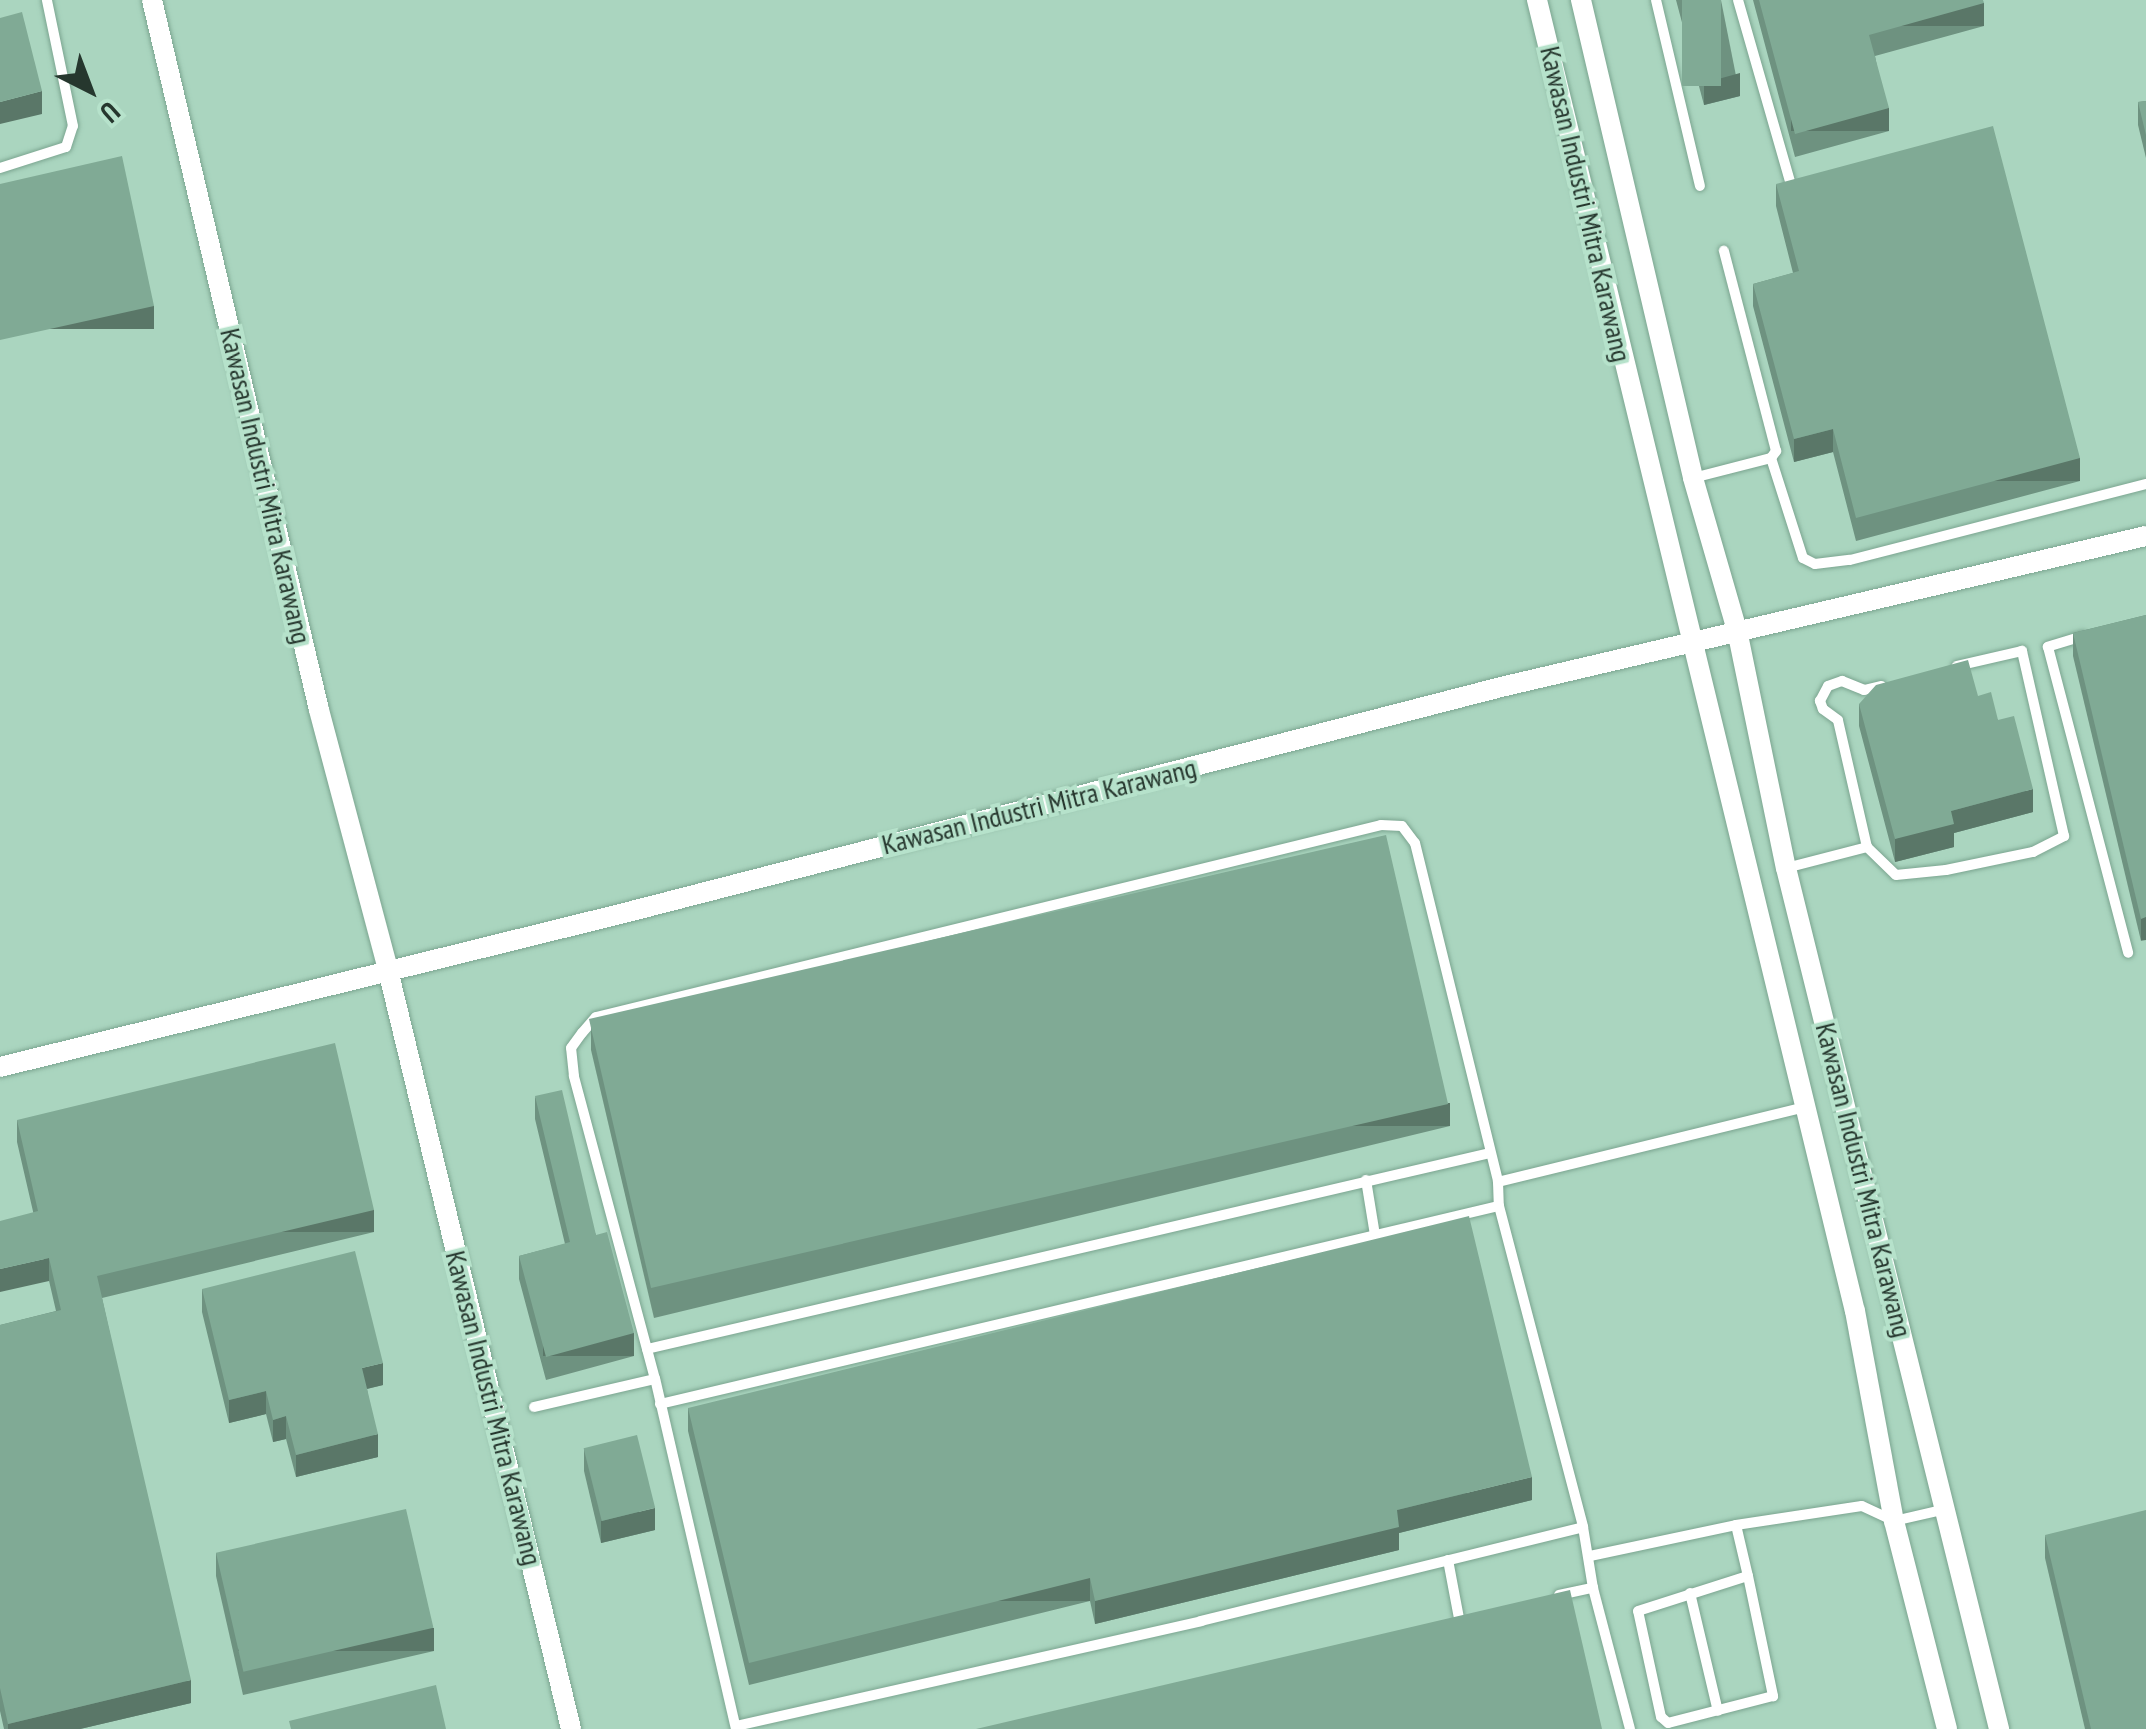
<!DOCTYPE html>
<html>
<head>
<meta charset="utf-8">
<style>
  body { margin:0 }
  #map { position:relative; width:2146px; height:1729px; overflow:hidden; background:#aad5bf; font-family:"PT Sans Narrow",sans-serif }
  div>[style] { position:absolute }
  .roads { filter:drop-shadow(0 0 2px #7ba590) drop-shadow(0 0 2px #7ba590) }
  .service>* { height:10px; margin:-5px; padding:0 5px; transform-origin:5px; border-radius:5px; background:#fff }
  .minor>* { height:20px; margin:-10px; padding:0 10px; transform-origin:10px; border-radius:10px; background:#fff }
  .wall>* { inset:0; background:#6e9280 }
  .shaded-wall>* { inset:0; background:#5a7768; transform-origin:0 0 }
  .building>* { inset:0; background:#80aa95; transform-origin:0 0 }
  span { translate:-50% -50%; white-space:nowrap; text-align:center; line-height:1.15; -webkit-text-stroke:8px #b6e2cb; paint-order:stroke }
  .street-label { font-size:28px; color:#26372e }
  .north { position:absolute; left:40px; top:40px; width:100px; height:100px; -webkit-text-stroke:8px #b6e2cb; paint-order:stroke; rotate:138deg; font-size:28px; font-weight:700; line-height:40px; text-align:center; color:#26372e }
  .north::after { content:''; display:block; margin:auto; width:35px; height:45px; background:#26372e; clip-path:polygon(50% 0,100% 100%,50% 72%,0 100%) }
</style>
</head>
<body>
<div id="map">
  <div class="roads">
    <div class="service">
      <i style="left:1656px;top:0;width:191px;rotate:76.7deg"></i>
      <i style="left:1738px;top:0;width:192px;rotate:74deg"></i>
      <i style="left:0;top:168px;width:69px;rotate:-17.7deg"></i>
      <i style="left:66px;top:147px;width:22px;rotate:-72deg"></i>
      <i style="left:73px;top:126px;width:129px;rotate:-101.7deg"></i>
      <i style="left:1771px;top:458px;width:105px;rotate:72.3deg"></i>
      <i style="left:1803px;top:558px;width:13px;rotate:27deg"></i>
      <i style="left:1815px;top:564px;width:35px;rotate:-7deg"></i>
      <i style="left:1850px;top:560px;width:306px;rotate:-14.4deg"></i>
      <i style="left:1693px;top:478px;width:81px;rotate:-14.4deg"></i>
      <i style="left:1771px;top:458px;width:9px;rotate:-54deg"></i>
      <i style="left:1776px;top:451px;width:207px;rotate:-104.6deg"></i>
      <i style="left:2083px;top:636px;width:37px;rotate:163deg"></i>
      <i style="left:2048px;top:647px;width:316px;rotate:75.3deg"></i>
      <i style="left:1867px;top:847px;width:130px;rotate:-102.9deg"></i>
      <i style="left:1838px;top:720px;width:19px;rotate:-144deg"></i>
      <i style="left:1823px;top:709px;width:9px;rotate:-111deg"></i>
      <i style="left:1820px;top:701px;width:17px;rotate:-62deg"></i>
      <i style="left:1828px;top:686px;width:15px;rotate:-20deg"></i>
      <i style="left:1842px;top:681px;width:24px;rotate:22deg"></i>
      <i style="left:1864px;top:690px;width:18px;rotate:-13deg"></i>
      <i style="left:1786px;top:868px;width:84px;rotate:-14.5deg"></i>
      <i style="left:1867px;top:847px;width:40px;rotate:44deg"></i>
      <i style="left:1896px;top:875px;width:50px;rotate:-5.7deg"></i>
      <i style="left:1946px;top:870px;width:89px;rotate:-11.7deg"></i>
      <i style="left:2033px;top:852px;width:35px;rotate:-27deg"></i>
      <i style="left:2064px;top:836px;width:190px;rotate:-102.8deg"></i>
      <i style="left:2022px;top:651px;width:67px;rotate:167deg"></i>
      <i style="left:1366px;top:1180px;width:56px;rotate:80.7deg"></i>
      <i style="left:1498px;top:1182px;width:316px;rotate:-13.7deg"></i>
      <i style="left:647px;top:1349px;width:865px;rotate:-13.09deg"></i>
      <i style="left:660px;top:1404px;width:862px;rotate:-13.28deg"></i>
      <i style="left:534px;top:1407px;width:124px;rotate:-13deg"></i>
      <i style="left:1736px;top:1525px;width:52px;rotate:76.8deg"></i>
      <i style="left:1748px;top:1576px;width:123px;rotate:78.2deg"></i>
      <i style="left:1773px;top:1696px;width:108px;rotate:165.6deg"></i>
      <i style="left:1668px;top:1723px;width:9px;rotate:-139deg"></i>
      <i style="left:1661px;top:1717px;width:108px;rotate:-102.2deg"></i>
      <i style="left:1638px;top:1611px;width:115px;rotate:-17.7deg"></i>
      <i style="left:1590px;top:1556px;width:149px;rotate:-12deg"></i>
      <i style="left:1736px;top:1525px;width:127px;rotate:-8.6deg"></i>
      <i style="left:1862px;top:1506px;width:35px;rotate:25deg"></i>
      <i style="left:1894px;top:1521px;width:53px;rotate:-13deg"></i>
      <i style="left:1448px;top:1560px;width:59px;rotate:79.3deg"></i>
      <i style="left:1690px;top:1593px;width:121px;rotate:76.7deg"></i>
      <i style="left:1559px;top:1595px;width:35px;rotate:-12deg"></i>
      <i style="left:736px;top:1726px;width:477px;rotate:-12.7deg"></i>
      <i style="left:1201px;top:1621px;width:393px;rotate:-13.8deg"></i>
      <i style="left:736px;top:1729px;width:359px;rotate:-103deg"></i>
      <i style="left:655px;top:1379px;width:314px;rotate:-105deg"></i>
      <i style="left:574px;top:1076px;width:28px;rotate:-96deg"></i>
      <i style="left:571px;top:1048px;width:19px;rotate:-54deg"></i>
      <i style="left:582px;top:1033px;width:21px;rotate:-49deg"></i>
      <i style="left:596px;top:1017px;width:808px;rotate:-13.74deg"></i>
      <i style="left:1381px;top:825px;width:21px;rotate:3deg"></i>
      <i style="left:1402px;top:826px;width:21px;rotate:53deg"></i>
      <i style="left:1415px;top:843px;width:349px;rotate:76.2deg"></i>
      <i style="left:1498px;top:1182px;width:24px;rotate:88deg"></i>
      <i style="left:1499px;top:1206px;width:332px;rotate:75.3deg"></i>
      <i style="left:1583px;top:1527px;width:62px;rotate:80.7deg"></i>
      <i style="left:1593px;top:1588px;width:146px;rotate:75.3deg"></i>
    </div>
    <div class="minor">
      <i style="left:152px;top:0;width:729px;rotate:76.76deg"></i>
      <i style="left:319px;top:710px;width:269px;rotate:75.1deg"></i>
      <i style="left:388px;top:970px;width:781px;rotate:76.44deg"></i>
      <i style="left:1537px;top:0;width:1349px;rotate:76.37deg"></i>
      <i style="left:1855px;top:1311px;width:214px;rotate:79.5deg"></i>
      <i style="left:1894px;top:1521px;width:215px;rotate:75.7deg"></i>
      <i style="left:1581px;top:0;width:491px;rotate:76.8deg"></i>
      <i style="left:1693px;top:478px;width:158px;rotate:73.9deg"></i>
      <i style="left:1737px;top:630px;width:243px;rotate:78.4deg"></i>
      <i style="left:1786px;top:868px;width:887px;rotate:76.1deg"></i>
      <i style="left:0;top:1067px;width:647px;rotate:-13.86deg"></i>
      <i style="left:628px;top:912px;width:902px;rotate:-14.45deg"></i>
      <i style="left:1501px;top:687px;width:662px;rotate:-13.18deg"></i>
    </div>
  </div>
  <div class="wall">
    <i style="clip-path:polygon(1676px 0,1721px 0,1740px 96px,1704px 105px)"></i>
    <i style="clip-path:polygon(1753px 0,1983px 0,1984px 26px,1875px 56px,1889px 131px,1795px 157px)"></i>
    <i style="clip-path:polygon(2146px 101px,2146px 158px,2138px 125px,2138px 102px)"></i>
    <i style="clip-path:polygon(1776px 184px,2080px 481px,1856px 541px,1833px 452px,1794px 462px,1753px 306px,1753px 284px,1793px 273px,1776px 206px)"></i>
    <i style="clip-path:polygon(2146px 615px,2146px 940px,2141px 941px,2073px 656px,2073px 633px)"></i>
    <i style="clip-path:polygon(1978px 696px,1998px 720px,2033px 812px,1954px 833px,1954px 847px,1895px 862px,1859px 726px,1859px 704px)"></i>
    <i style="clip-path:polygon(591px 1027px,1450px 1126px,654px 1318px,591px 1050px)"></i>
    <i style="clip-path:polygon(535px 1096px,596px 1235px,634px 1356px,546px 1380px,519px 1279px,519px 1256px,565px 1244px,535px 1119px)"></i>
    <i style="clip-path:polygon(17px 1120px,374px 1232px,102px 1298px,191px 1703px,80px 1729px,4px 1729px,0 1711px,0 1325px,56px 1311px,17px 1142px)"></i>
    <i style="clip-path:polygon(202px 1289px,383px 1385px,367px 1389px,378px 1457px,296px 1477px,286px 1439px,273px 1442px,266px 1414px,229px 1423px,202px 1312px)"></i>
    <i style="clip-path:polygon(688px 1408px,1532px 1500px,1399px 1533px,1399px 1550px,1095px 1624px,1090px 1601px,749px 1685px,688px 1431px)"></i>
    <i style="clip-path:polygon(584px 1448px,655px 1530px,601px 1543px,584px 1471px)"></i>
    <i style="clip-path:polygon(2045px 1535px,2146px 1729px,2085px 1729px,2045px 1558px)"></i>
    <i style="clip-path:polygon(216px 1553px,434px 1651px,243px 1695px,216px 1576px)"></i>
  </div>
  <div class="shaded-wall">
    <i style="left:1984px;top:3px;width:23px;height:119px;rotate:90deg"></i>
    <i style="clip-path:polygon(1740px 73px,1740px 96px,1704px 105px,1704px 83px)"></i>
    <i style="clip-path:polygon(42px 91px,42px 114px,0 124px,0 102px)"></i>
    <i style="left:1889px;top:108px;width:23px;height:98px;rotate:90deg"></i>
    <i style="left:154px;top:306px;width:23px;height:158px;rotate:90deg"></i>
    <i style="clip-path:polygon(1833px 429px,1833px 452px,1794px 462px,1794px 439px)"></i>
    <i style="left:2080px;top:458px;width:23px;height:232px;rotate:90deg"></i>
    <i style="clip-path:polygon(2033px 789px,2033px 812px,1954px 833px,1954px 847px,1895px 862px,1895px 839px,1951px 811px)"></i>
    <i style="left:2146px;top:917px;width:23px;height:5px;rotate:90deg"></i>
    <i style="left:1450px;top:1103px;width:23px;height:819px;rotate:90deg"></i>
    <i style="left:374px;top:1210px;width:22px;height:285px;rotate:90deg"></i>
    <i style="clip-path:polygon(49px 1258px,49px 1281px,0 1292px,0 1269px)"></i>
    <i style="left:634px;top:1333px;width:23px;height:91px;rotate:90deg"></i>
    <i style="clip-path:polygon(383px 1363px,383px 1385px,362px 1390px,362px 1368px)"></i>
    <i style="clip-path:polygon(266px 1391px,266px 1414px,229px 1423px,229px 1400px)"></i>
    <i style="clip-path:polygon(286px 1416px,286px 1439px,273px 1442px,273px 1420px)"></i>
    <i style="clip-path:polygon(378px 1434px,378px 1457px,296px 1477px,296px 1455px)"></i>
    <i style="clip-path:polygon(1532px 1477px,1532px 1500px,1399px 1533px,1399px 1550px,1095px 1624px,1095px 1601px,1397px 1510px)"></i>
    <i style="clip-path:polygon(655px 1508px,655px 1530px,601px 1543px,601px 1521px)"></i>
    <i style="left:1090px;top:1578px;width:23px;height:351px;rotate:90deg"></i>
    <i style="left:434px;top:1628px;width:23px;height:196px;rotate:90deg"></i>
    <i style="clip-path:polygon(191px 1680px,191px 1703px,80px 1729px,8px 1729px,8px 1724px)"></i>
  </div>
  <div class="building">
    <i style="left:1682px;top:0;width:39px;height:86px"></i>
    <i style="clip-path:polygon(1759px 0,1983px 0,1984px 3px,1869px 35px,1889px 108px,1795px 134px)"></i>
    <i style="clip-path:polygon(22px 12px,42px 91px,0 102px,0 18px)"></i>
    <i style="clip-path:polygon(2146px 101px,2146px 135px,2138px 102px)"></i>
    <i style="clip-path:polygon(1993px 126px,2080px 458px,1856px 518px,1833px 429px,1794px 439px,1753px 284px,1799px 271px,1776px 184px)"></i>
    <i style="clip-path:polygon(122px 156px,154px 306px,0 340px,0 184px)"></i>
    <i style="clip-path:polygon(2146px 615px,2146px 917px,2141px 919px,2073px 633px)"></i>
    <i style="clip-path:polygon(1968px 660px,1978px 696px,1991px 692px,1998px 720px,2014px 716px,2033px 789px,1951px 811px,1954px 824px,1895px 839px,1859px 704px,1876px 685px)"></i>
    <i style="left:1386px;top:835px;width:276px;height:818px;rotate:77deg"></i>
    <i style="clip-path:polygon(335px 1043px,374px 1210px,97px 1276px,191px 1680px,8px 1724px,0 1688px,0 1325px,61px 1310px,49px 1258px,0 1269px,0 1221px,38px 1211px,17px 1120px)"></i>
    <i style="clip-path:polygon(562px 1090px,596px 1235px,607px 1232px,634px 1333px,546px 1357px,519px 1256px,570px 1242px,535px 1096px)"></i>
    <i style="clip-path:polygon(1469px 1216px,1532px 1477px,1397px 1510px,1399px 1527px,1095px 1601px,1090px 1578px,749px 1663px,688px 1408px)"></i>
    <i style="clip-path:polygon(355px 1251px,383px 1363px,362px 1368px,378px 1434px,296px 1455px,286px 1416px,273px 1420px,266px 1391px,229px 1400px,202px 1289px)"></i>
    <i style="left:637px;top:1435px;width:75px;height:55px;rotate:76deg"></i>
    <i style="left:406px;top:1509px;width:122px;height:195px;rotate:77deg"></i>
    <i style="clip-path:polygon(2146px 1510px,2146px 1729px,2091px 1729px,2045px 1535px)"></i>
    <i style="clip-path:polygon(1570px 1590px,1602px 1729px,976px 1729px)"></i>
    <i style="clip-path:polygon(436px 1685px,446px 1729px,291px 1729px,289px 1721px)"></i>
  </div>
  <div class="street-label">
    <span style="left:1586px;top:204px;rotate:77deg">Kawasan Industri Mitra Karawang</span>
    <span style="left:266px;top:486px;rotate:77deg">Kawasan Industri Mitra Karawang</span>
    <span style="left:1039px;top:806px;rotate:-14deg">Kawasan Industri Mitra Karawang</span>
    <span style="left:1864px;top:1180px;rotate:76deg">Kawasan Industri Mitra Karawang</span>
    <span style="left:494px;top:1408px;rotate:76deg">Kawasan Industri Mitra Karawang</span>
  </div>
  <div class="north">U</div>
</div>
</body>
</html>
